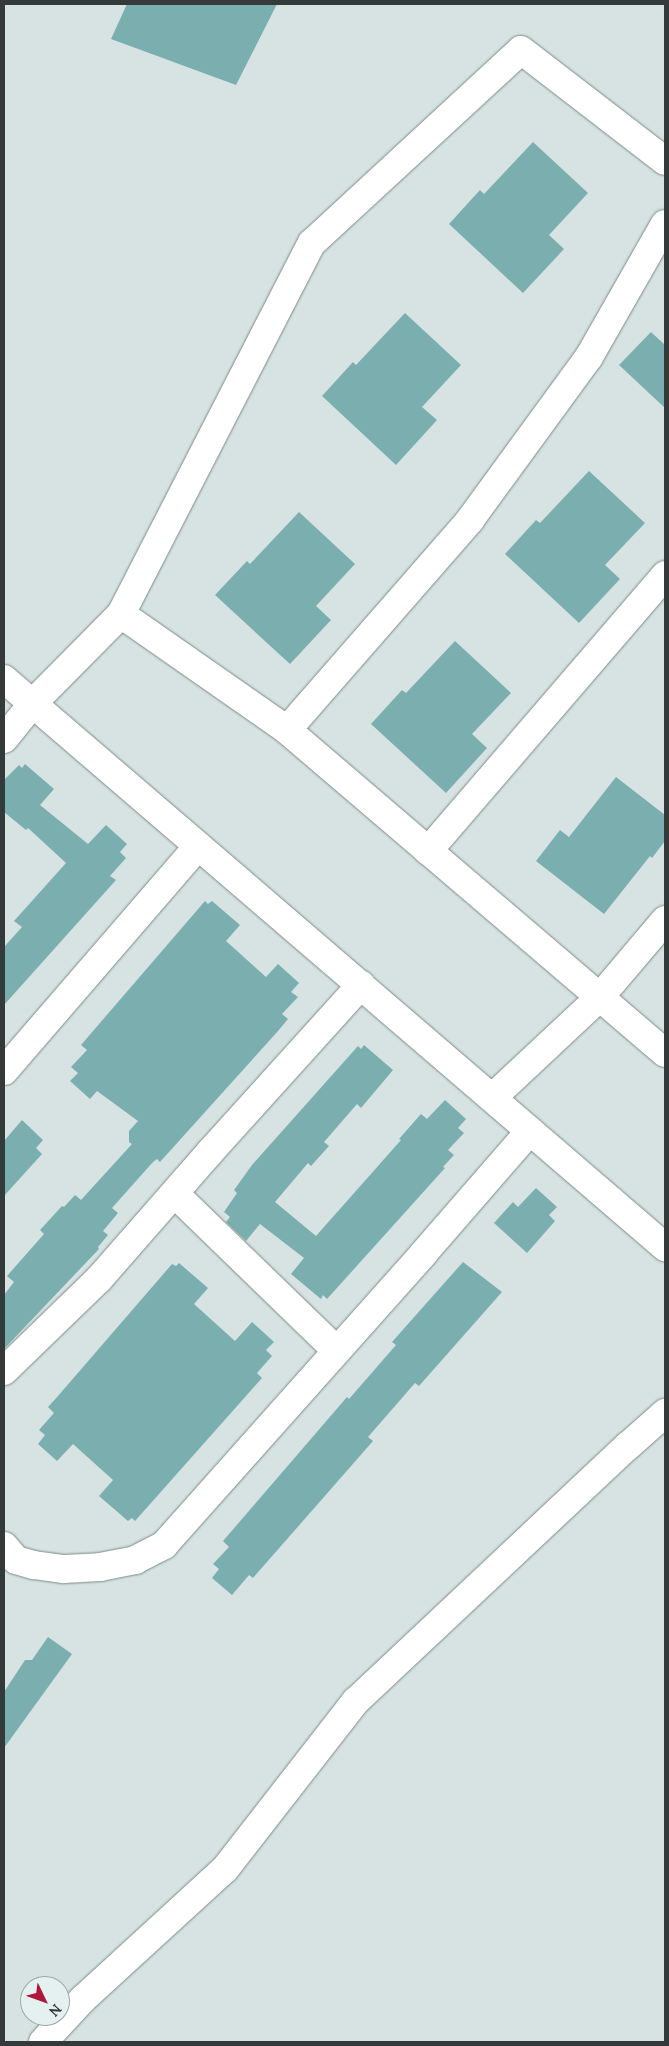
<!DOCTYPE html>
<html>
<head>
<meta charset="utf-8">
<style>
  body { margin:0 }
  #map { position:relative; width:669px; height:2046px; overflow:hidden; background:#d7e3e3; font-family:Lora,serif }
  div>[style] { position:absolute }
  .building>* { inset:0; background:#7baeae }
  .roads { filter:drop-shadow(0 0 1px #7e8989) drop-shadow(0 0 1px #7e8989) }
  .minor>* { height:28px; margin:-14px; padding:0 14px; transform-origin:14px; border-radius:14px; background:#fff }
  span { translate:-50% -50%; white-space:nowrap; text-align:center; line-height:1.15; -webkit-text-stroke:4.5px #e5f0f0; paint-order:stroke }
  .frame { position:absolute; inset:0; border:5px solid #343939; pointer-events:none }
  .north { position:absolute; left:20px; top:1976px; width:50px; height:50px; box-sizing:border-box; background:#e5f0f0; border:1px solid #9ea7a7; border-radius:50%; rotate:132deg; font-size:14px; font-weight:700; line-height:20px; text-align:center; color:#343939 }
  .north::after { content:''; display:block; margin:auto; width:18px; height:22px; background:#ac173b; clip-path:polygon(50% 0,100% 100%,50% 72%,0 100%) }
</style>
</head>
<body>
<div id="map">
  <div class="building">
    <i style="clip-path:polygon(127px 4px,277px 4px,236px 85px,111px 39px)"></i>
    <i style="clip-path:polygon(533px 142px,588px 193px,549px 235px,564px 249px,523px 293px,449px 224px,480px 190px,484px 194px)"></i>
    <i style="clip-path:polygon(405px 313px,461px 365px,422px 407px,437px 420px,396px 465px,322px 396px,353px 362px,356px 365px)"></i>
    <i style="clip-path:polygon(651px 332px,665px 345px,665px 408px,619px 365px)"></i>
    <i style="clip-path:polygon(589px 471px,645px 523px,605px 565px,620px 579px,579px 623px,505px 554px,536px 520px,540px 523px)"></i>
    <i style="clip-path:polygon(299px 512px,355px 564px,316px 606px,331px 620px,290px 664px,215px 595px,247px 561px,250px 564px)"></i>
    <i style="clip-path:polygon(455px 641px,511px 693px,472px 734px,487px 748px,446px 793px,371px 724px,402px 690px,406px 693px)"></i>
    <i style="clip-path:polygon(25px 764px,54px 789px,40px 805px,88px 844px,106px 825px,127px 844px,120px 852px,126px 858px,110px 876px,116px 880px,4px 1005px,4px 947px,22px 927px,14px 921px,66px 863px,28px 828px,26px 830px,4px 812px,4px 778px,5px 779px,19px 765px,22px 768px)"></i>
    <i style="clip-path:polygon(616px 777px,665px 815px,665px 841px,652px 858px,650px 856px,604px 914px,536px 861px,560px 830px,569px 837px)"></i>
    <i style="clip-path:polygon(205px 901px,208px 904px,212px 901px,240px 925px,226px 941px,266px 977px,278px 964px,299px 983px,291px 992px,298px 997px,282px 1014px,288px 1019px,278px 1031px,160px 1162px,157px 1159px,153px 1162px,112px 1208px,118px 1213px,103px 1231px,108px 1235px,98px 1247px,99px 1249px,4px 1349px,4px 1295px,14px 1282px,7px 1276px,44px 1234px,40px 1230px,62px 1206px,64px 1207px,75px 1195px,81px 1200px,132px 1144px,129px 1142px,129px 1131px,138px 1121px,97px 1091px,90px 1099px,70px 1081px,78px 1073px,71px 1067px,87px 1050px,81px 1045px)"></i>
    <i style="clip-path:polygon(364px 1045px,393px 1070px,361px 1108px,357px 1104px,324px 1142px,329px 1146px,311px 1166px,308px 1163px,275px 1202px,316px 1236px,401px 1140px,399px 1139px,421px 1114px,427px 1119px,445px 1100px,466px 1119px,458px 1128px,464px 1133px,448px 1150px,454px 1155px,443px 1167px,445px 1168px,327px 1299px,323px 1295px,321px 1299px,291px 1274px,304px 1258px,260px 1224px,246px 1241px,226px 1222px,230px 1217px,224px 1212px,237px 1193px,234px 1190px,252px 1165px,358px 1046px,361px 1049px)"></i>
    <i style="clip-path:polygon(22px 1120px,43px 1140px,36px 1148px,42px 1154px,4px 1196px,4px 1141px)"></i>
    <i style="clip-path:polygon(536px 1188px,557px 1207px,549px 1215px,555px 1221px,527px 1253px,494px 1223px,513px 1202px,518px 1207px)"></i>
    <i style="clip-path:polygon(463px 1262px,502px 1292px,419px 1386px,415px 1383px,368px 1437px,373px 1441px,253px 1578px,249px 1575px,232px 1595px,212px 1578px,219px 1569px,213px 1564px,229px 1547px,223px 1541px,347px 1397px,349px 1399px,396px 1345px,392px 1342px)"></i>
    <i style="clip-path:polygon(179px 1263px,208px 1288px,194px 1304px,235px 1341px,252px 1322px,274px 1342px,266px 1350px,272px 1356px,257px 1373px,262px 1378px,135px 1521px,132px 1518px,128px 1521px,99px 1496px,113px 1480px,73px 1444px,57px 1461px,38px 1444px,45px 1435px,39px 1430px,54px 1413px,48px 1407px,58px 1396px,172px 1264px,176px 1266px)"></i>
    <i style="clip-path:polygon(48px 1637px,72px 1654px,4px 1748px,4px 1692px,25px 1660px,32px 1660px)"></i>
  </div>
  <div class="roads">
    <div class="minor">
      <i style="left:121px;top:614px;width:203px;rotate:34.9deg"></i>
      <i style="left:287px;top:730px;width:497px;rotate:40.5deg"></i>
      <i style="left:4px;top:679px;width:872px;rotate:40.67deg"></i>
      <i style="left:287px;top:730px;width:279px;rotate:-48.9deg"></i>
      <i style="left:470px;top:520px;width:202px;rotate:-53.9deg"></i>
      <i style="left:589px;top:357px;width:153px;rotate:-60.3deg"></i>
      <i style="left:4px;top:739px;width:46px;rotate:-51.1deg"></i>
      <i style="left:33px;top:703px;width:125px;rotate:-45.3deg"></i>
      <i style="left:121px;top:614px;width:417px;rotate:-62.8deg"></i>
      <i style="left:312px;top:243px;width:284px;rotate:-42.7deg"></i>
      <i style="left:521px;top:50px;width:182px;rotate:37.6deg"></i>
      <i style="left:428px;top:851px;width:364px;rotate:-49.3deg"></i>
      <i style="left:4px;top:1071px;width:297px;rotate:-49.2deg"></i>
      <i style="left:492px;top:1098px;width:148px;rotate:-43.1deg"></i>
      <i style="left:600px;top:997px;width:101px;rotate:-49.8deg"></i>
      <i style="left:175px;top:1194px;width:224px;rotate:44.1deg"></i>
      <i style="left:4px;top:1371px;width:132px;rotate:-44.1deg"></i>
      <i style="left:99px;top:1279px;width:170px;rotate:-48.8deg"></i>
      <i style="left:211px;top:1151px;width:224px;rotate:-47.9deg"></i>
      <i style="left:4px;top:1546px;width:18px;rotate:49deg"></i>
      <i style="left:16px;top:1560px;width:19px;rotate:16deg"></i>
      <i style="left:34px;top:1565px;width:30px;rotate:8deg"></i>
      <i style="left:64px;top:1569px;width:36px;rotate:-3deg"></i>
      <i style="left:100px;top:1567px;width:36px;rotate:-11deg"></i>
      <i style="left:135px;top:1560px;width:33px;rotate:-27deg"></i>
      <i style="left:164px;top:1545px;width:390px;rotate:-48.3deg"></i>
      <i style="left:423px;top:1254px;width:163px;rotate:-49deg"></i>
      <i style="left:43px;top:2042px;width:59px;rotate:-47.1deg"></i>
      <i style="left:83px;top:1999px;width:193px;rotate:-42.5deg"></i>
      <i style="left:225px;top:1869px;width:213px;rotate:-52.1deg"></i>
      <i style="left:356px;top:1701px;width:373px;rotate:-43.2deg"></i>
      <i style="left:628px;top:1446px;width:50px;rotate:-41.7deg"></i>
    </div>
  </div>
  <div class="frame"></div>
  <div class="north">N</div>
</div>
</body>
</html>
